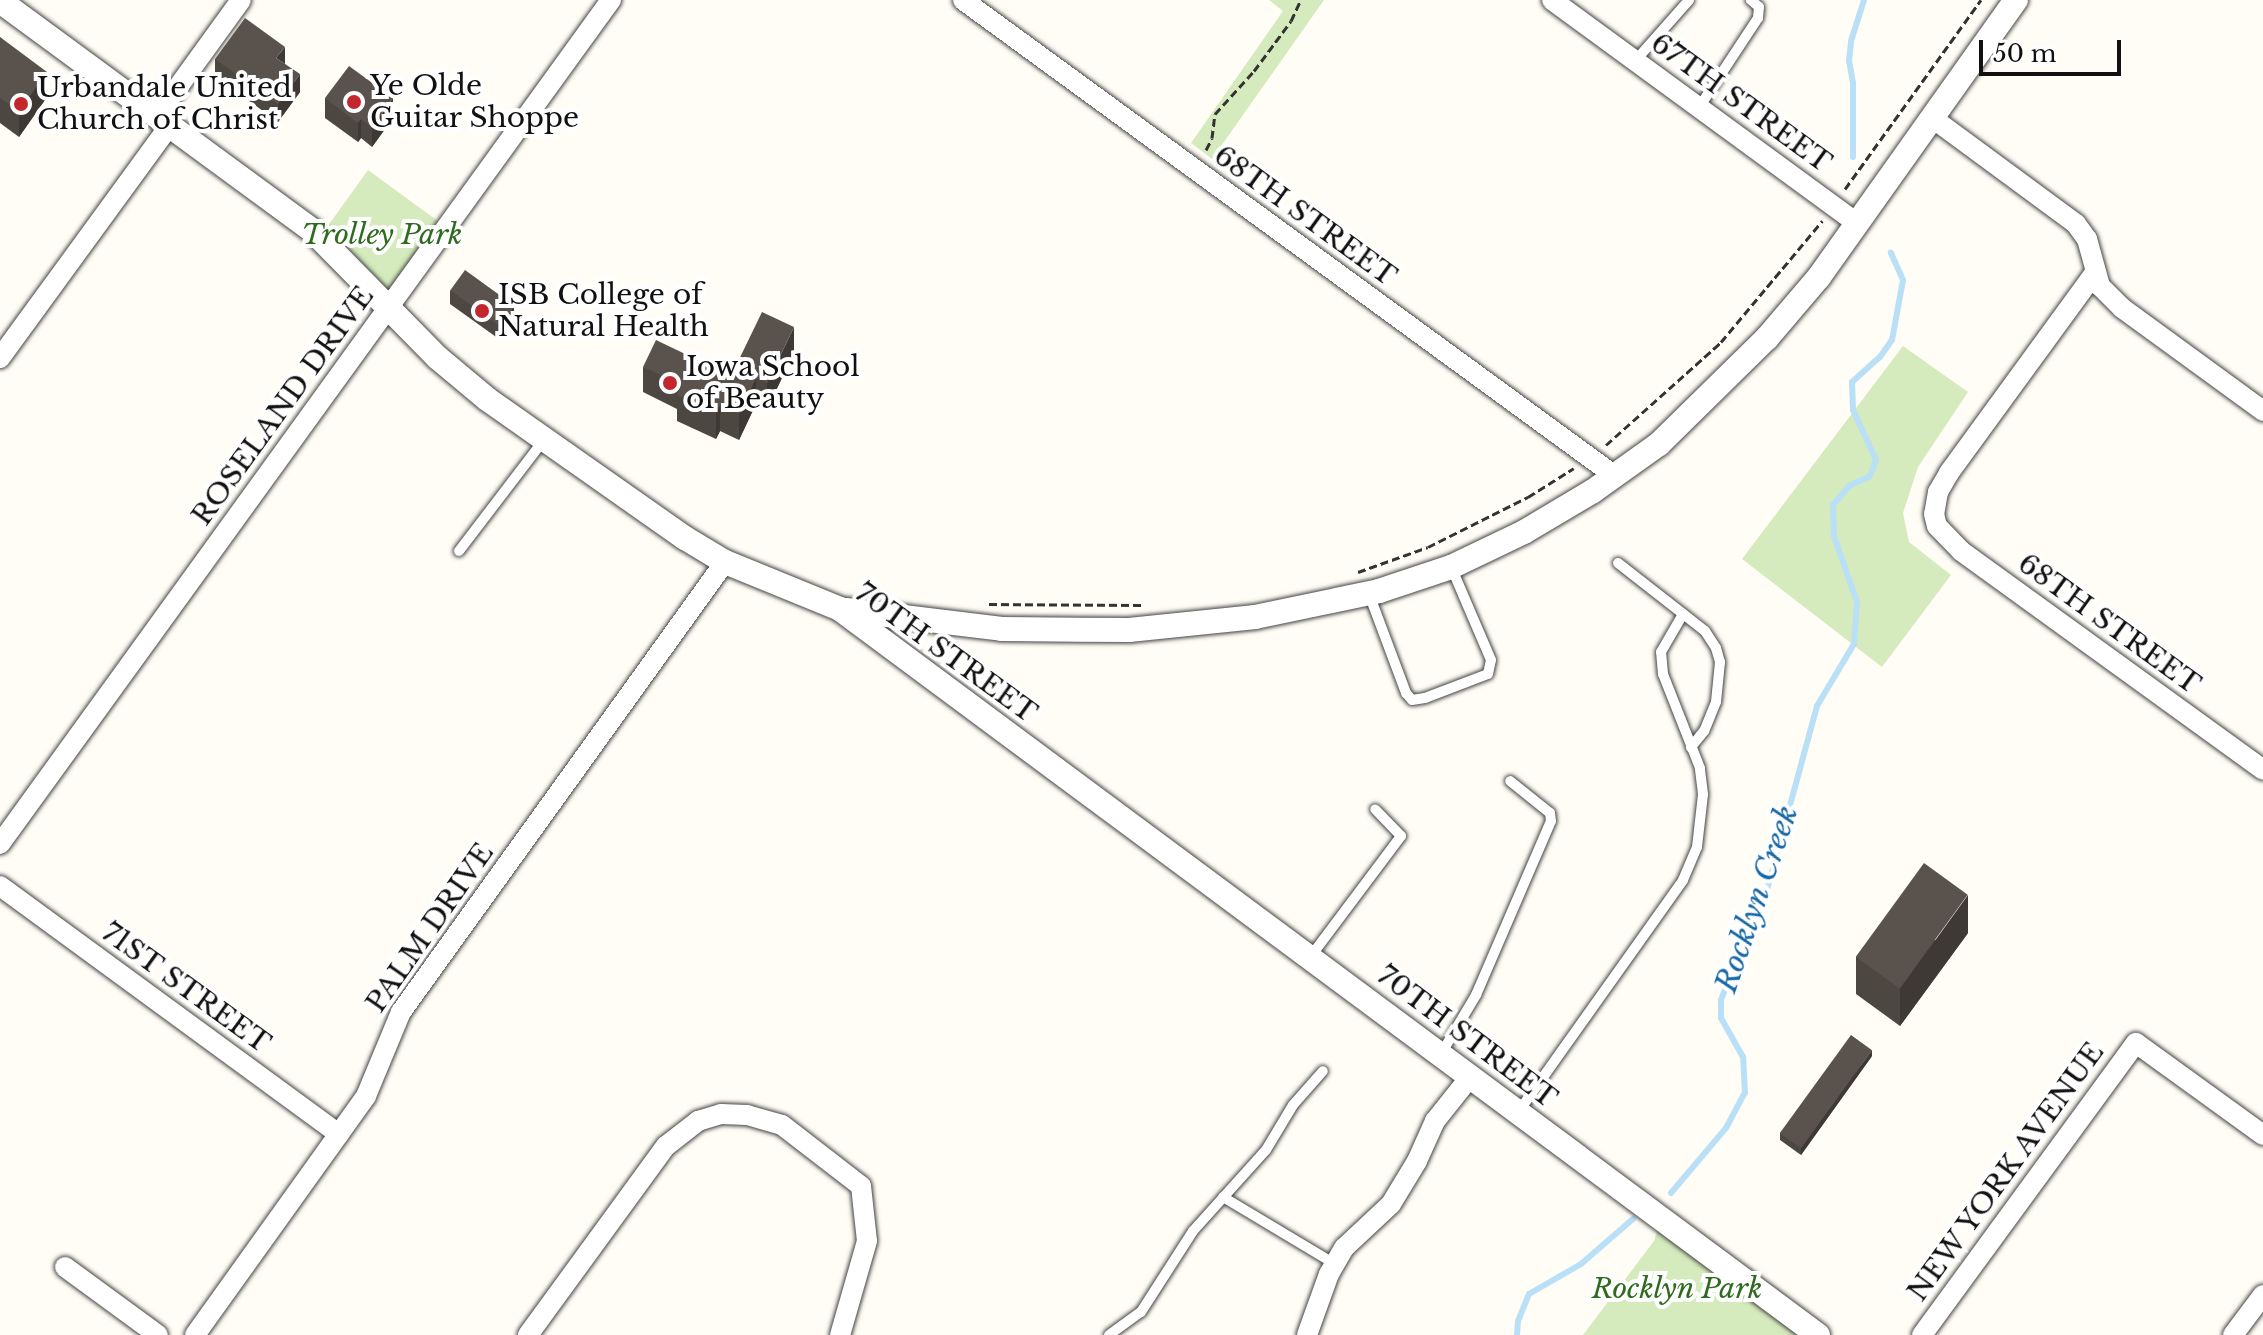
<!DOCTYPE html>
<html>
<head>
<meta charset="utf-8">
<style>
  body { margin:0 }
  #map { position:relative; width:2263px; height:1335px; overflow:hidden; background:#fffdf5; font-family:"Libre Baskerville",serif }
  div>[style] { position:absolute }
  .green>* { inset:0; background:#d5ebbd }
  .stream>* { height:6px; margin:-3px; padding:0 3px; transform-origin:3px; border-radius:3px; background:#b9e0f7 }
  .path>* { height:3px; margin-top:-1.5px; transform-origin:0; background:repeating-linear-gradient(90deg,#333 0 8px,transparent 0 12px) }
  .roads { filter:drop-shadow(0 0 2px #444) drop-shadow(0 0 2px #444) }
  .service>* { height:10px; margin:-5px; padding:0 5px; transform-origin:5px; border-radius:5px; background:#fff }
  .minor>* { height:20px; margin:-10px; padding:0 10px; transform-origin:10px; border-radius:10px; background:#fff }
  .tertiary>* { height:24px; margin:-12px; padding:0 12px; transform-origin:12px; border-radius:12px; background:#fff }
  .wall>* { inset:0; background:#4d4742 }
  .shaded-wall>* { inset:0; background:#3f3936 }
  .building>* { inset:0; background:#5a524d; transform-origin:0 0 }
  .dots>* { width:22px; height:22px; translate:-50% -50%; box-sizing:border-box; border:4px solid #fff; border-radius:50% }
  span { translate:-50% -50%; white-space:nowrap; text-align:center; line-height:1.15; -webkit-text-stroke:8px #fff; paint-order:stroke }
  .poi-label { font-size:28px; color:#111 }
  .left { translate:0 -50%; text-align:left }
  .street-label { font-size:28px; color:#111 }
  .park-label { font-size:28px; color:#2f6b1f; font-style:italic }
  .water-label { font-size:30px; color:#1768a6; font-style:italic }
  .scale { position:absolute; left:1979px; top:40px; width:142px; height:36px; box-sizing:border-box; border:4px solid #111; border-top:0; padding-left:10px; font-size:24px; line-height:28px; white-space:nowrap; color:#111; -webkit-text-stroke:6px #fff; paint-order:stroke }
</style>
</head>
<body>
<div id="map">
  <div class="green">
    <i style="clip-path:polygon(1269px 0,1324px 0,1212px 159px,1191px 143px,1283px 11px)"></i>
    <i style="clip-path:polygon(368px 170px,446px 227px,389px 306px,320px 237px)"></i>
    <i style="clip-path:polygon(1903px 346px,1968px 392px,1918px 467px,1903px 513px,1909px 542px,1951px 575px,1882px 667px,1742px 559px)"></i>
    <i style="clip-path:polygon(1661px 1218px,1818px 1335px,1583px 1335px,1654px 1241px)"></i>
  </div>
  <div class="stream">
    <i style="left:1853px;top:157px;width:74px;rotate:-90deg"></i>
    <i style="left:1853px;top:83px;width:22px;rotate:-100deg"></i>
    <i style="left:1849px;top:61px;width:20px;rotate:-84deg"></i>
    <i style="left:1851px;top:41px;width:43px;rotate:-72.4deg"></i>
    <i style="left:1671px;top:1193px;width:85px;rotate:-49.8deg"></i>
    <i style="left:1726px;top:1128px;width:40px;rotate:-62deg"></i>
    <i style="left:1745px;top:1093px;width:36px;rotate:-93deg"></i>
    <i style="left:1743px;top:1057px;width:45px;rotate:-119.4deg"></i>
    <i style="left:1721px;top:1018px;width:18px;rotate:-90deg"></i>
    <i style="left:1721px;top:1000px;width:39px;rotate:-69deg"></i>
    <i style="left:1735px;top:964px;width:35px;rotate:-78deg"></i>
    <i style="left:1742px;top:930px;width:25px;rotate:-50deg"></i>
    <i style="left:1758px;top:911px;width:23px;rotate:-67deg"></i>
    <i style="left:1767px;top:890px;width:191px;rotate:-74.8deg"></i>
    <i style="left:1817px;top:706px;width:72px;rotate:-59.2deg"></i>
    <i style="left:1854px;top:644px;width:42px;rotate:-85.9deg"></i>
    <i style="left:1857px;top:602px;width:70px;rotate:-109.2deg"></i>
    <i style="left:1834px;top:536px;width:31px;rotate:-92deg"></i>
    <i style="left:1833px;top:505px;width:25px;rotate:-50deg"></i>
    <i style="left:1849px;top:486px;width:23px;rotate:-25deg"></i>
    <i style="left:1870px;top:476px;width:17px;rotate:-69deg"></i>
    <i style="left:1876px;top:460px;width:55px;rotate:-114.7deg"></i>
    <i style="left:1853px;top:410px;width:28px;rotate:-92deg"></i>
    <i style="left:1852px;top:382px;width:38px;rotate:-42deg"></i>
    <i style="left:1880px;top:357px;width:21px;rotate:-55deg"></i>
    <i style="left:1892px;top:340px;width:61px;rotate:-79.6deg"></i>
    <i style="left:1903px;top:280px;width:30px;rotate:-114deg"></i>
    <i style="left:1517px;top:1335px;width:14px;rotate:-86deg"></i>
    <i style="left:1518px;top:1321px;width:29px;rotate:-68deg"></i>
    <i style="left:1529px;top:1294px;width:60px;rotate:-30deg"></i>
    <i style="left:1581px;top:1264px;width:69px;rotate:-40.9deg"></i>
  </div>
  <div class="path">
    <i style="left:1206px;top:150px;width:13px;rotate:-63deg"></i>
    <i style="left:1212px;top:138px;width:24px;rotate:-83deg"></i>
    <i style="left:1215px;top:114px;width:58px;rotate:-47.8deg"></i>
    <i style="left:1254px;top:71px;width:62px;rotate:-53.5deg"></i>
    <i style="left:1291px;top:21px;width:21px;rotate:-65deg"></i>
    <i style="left:1845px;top:189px;width:233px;rotate:-54.3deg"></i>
    <i style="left:1606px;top:445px;width:154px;rotate:-41.8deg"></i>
    <i style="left:1721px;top:342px;width:158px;rotate:-50.1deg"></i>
    <i style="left:1358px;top:572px;width:74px;rotate:-19.7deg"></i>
    <i style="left:1428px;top:547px;width:112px;rotate:-26.6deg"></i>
    <i style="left:1528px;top:497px;width:54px;rotate:-32.2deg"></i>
    <i style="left:989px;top:604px;width:153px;rotate:0.4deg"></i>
  </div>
  <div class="roads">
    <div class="service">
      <i style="left:1636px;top:60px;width:80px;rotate:-48.5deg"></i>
      <i style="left:1700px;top:106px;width:105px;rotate:-56.6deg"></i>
      <i style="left:1758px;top:18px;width:11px;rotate:-85deg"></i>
      <i style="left:1759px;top:7px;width:11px;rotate:-139deg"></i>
      <i style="left:459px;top:551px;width:140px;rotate:-52.6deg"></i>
      <i style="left:1618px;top:563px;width:110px;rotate:38deg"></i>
      <i style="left:1705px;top:631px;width:20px;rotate:57deg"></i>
      <i style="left:1716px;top:648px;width:15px;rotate:74deg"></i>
      <i style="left:1720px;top:662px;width:40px;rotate:95.7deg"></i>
      <i style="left:1716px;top:702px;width:31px;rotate:112deg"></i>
      <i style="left:1704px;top:731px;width:21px;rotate:129deg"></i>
      <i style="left:1369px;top:594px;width:106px;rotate:69.5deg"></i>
      <i style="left:1406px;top:693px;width:9px;rotate:49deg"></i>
      <i style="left:1412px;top:700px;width:13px;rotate:-9deg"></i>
      <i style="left:1425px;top:698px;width:67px;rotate:-20.9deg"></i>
      <i style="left:1488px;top:674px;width:14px;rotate:-78deg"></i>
      <i style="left:1491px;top:660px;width:99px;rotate:-113.2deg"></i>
      <i style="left:1311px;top:956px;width:150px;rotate:-53.1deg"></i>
      <i style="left:1401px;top:836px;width:37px;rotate:-134deg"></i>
      <i style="left:1441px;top:1054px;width:69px;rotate:-59.3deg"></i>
      <i style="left:1476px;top:995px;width:189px;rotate:-66.7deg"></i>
      <i style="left:1551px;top:821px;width:8px;rotate:-97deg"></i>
      <i style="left:1550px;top:813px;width:51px;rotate:-141.3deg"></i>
      <i style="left:1519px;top:1111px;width:283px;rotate:-54.6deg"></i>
      <i style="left:1683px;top:880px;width:36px;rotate:-67deg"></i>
      <i style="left:1697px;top:847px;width:53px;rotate:-83.5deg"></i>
      <i style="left:1703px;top:794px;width:26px;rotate:-97deg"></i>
      <i style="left:1700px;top:768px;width:101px;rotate:-111.5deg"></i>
      <i style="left:1663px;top:674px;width:22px;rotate:-95deg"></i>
      <i style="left:1661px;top:652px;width:44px;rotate:-59.9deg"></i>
      <i style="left:1223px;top:1197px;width:131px;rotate:30.9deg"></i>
      <i style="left:1109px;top:1335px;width:39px;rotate:-36deg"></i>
      <i style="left:1141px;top:1312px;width:96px;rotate:-57.3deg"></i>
      <i style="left:1193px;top:1231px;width:109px;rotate:-48deg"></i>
      <i style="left:1266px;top:1150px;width:52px;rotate:-59deg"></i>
      <i style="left:1293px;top:1105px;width:45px;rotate:-48.6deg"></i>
    </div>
    <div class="minor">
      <i style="left:963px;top:0;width:807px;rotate:36.13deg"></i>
      <i style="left:1552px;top:0;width:378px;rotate:36.2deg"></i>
      <i style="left:157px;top:116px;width:143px;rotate:-54.1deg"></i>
      <i style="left:1931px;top:117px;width:180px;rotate:36.4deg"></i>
      <i style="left:2076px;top:224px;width:19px;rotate:54deg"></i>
      <i style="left:2087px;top:239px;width:49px;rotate:74.5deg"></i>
      <i style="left:2100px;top:286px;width:31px;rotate:45deg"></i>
      <i style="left:2122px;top:308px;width:175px;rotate:36.1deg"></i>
      <i style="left:2094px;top:274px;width:246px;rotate:126.1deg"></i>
      <i style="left:1949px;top:473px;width:22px;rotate:120deg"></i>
      <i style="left:1938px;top:492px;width:22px;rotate:100deg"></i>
      <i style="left:1934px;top:514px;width:12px;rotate:76deg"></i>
      <i style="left:1937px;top:526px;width:35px;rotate:46deg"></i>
      <i style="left:1961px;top:551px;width:373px;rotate:35.9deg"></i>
      <i style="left:0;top:358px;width:288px;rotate:-53.9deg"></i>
      <i style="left:0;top:844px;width:1042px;rotate:-54.1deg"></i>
      <i style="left:0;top:886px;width:420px;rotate:36.2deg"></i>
      <i style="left:65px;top:1267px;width:115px;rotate:36.2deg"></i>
      <i style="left:195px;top:1335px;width:294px;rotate:-54.4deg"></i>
      <i style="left:366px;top:1096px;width:91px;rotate:-67.4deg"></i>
      <i style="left:401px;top:1012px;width:555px;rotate:-54.25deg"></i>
      <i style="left:528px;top:1335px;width:234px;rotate:-53.9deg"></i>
      <i style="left:666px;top:1146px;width:41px;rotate:-38deg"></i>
      <i style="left:698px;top:1121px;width:24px;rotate:-17deg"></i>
      <i style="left:721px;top:1114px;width:26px;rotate:2deg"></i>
      <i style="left:747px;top:1115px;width:36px;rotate:16deg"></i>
      <i style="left:782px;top:1125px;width:100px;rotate:37.7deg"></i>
      <i style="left:861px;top:1186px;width:55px;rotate:83.8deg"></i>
      <i style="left:867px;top:1241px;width:98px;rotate:106deg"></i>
      <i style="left:1307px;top:1335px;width:65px;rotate:-70.2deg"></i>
      <i style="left:1329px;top:1274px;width:30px;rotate:-60deg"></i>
      <i style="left:1344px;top:1248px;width:64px;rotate:-43.1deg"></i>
      <i style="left:1391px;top:1204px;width:50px;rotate:-58.8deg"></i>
      <i style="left:1417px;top:1161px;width:44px;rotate:-65.8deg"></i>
      <i style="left:1435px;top:1121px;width:56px;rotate:-51.5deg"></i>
      <i style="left:1922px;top:1335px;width:362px;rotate:-53.8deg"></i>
      <i style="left:2136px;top:1043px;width:157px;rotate:35.9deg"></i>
      <i style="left:2233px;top:1335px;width:50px;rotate:-53.1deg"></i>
    </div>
    <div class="tertiary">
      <i style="left:0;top:1px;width:388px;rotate:36.3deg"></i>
      <i style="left:313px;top:231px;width:178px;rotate:45.5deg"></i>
      <i style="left:438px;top:358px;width:64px;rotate:39.9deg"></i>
      <i style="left:487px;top:399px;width:242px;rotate:35.1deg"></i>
      <i style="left:685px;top:538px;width:47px;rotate:31deg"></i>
      <i style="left:725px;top:562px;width:124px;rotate:22.2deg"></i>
      <i style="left:840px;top:609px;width:1218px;rotate:36.59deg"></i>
      <i style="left:846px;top:610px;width:157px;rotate:6.9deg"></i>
      <i style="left:1002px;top:629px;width:127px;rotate:0.5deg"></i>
      <i style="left:1129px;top:630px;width:127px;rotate:-5.9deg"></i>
      <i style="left:1255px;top:617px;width:127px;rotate:-11.8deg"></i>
      <i style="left:1379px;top:591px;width:76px;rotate:-18.4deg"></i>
      <i style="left:1451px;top:567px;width:81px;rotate:-25.6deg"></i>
      <i style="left:1524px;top:532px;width:80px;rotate:-30.7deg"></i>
      <i style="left:1593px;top:491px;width:81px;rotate:-35.5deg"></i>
      <i style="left:1659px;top:444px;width:151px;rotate:-44.5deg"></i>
      <i style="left:1767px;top:338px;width:80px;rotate:-49.6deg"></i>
      <i style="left:1819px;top:277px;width:340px;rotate:-54.6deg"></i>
    </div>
  </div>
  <div class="wall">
    <i style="clip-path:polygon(0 37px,47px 97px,19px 137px,0 123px)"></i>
    <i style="clip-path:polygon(215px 59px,285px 64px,300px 92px,278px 122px,215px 76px)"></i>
    <i style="clip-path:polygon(325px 98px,393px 118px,372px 147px,361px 138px,358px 142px,325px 118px)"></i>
    <i style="clip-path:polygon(450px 290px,514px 319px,499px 339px,450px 304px)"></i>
    <i style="clip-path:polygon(794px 353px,767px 409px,756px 404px,739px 440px,720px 431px,716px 439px,677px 421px,677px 409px,643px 392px,643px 367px,731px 376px)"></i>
    <i style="clip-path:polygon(1968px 933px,1900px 1026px,1856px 994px,1856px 957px)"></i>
    <i style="clip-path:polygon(1872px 1056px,1801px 1155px,1780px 1140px,1780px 1133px)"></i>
  </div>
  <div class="shaded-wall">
    <i style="clip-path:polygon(285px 47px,285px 64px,276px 58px)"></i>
    <i style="clip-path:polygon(47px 72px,47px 97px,19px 137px,19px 111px)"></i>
    <i style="clip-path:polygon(300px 74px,300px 92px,278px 122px,278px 104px)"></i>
    <i style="clip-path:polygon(393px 98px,393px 118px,372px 147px,372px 127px)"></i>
    <i style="clip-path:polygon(361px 119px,361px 138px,358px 142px,358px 123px)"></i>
    <i style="clip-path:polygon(514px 306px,514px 319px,499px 339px,499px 326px)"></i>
    <i style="clip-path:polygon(794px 327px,794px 353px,767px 409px,767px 383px)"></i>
    <i style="clip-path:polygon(756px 378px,756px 404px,739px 440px,739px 414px)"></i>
    <i style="clip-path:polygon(720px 405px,720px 431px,716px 439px,716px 413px)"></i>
    <i style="clip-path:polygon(1968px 895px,1968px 933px,1900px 1026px,1900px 989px)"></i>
    <i style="clip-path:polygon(1872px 1050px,1872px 1056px,1801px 1155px,1801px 1148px)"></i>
  </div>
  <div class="building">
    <i style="clip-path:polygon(245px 18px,285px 47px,276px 58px,300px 74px,278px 104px,215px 59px)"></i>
    <i style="clip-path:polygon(0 37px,47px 72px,19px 111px,0 98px)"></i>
    <i style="clip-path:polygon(349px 66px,393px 98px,372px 127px,361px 119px,358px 123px,325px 98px)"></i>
    <i style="left:465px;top:270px;width:61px;height:25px;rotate:36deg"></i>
    <i style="clip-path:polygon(762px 312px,794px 327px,767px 383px,756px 378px,739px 414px,720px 405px,716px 413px,677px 395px,682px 385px,643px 367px,656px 340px,731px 376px)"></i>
    <i style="left:1924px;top:863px;width:54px;height:116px;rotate:36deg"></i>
    <i style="left:1851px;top:1035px;width:26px;height:121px;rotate:36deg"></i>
  </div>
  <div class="dots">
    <i style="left:354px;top:102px;background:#c4262e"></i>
    <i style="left:21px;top:104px;background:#c4262e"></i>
    <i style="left:482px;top:311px;background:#c4262e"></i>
    <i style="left:670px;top:383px;background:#c4262e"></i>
  </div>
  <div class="poi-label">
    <span class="left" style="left:370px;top:102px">Ye Olde<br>Guitar Shoppe</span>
    <span class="left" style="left:37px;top:104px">Urbandale United<br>Church of Christ</span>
    <span class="left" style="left:498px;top:311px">ISB College of<br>Natural Health</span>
    <span class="left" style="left:686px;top:383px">Iowa School<br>of Beauty</span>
  </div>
  <div class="street-label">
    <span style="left:1741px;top:103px;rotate:36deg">67TH STREET</span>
    <span style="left:1305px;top:216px;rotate:36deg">68TH STREET</span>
    <span style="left:283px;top:406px;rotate:-54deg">ROSELAND DRIVE</span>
    <span style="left:2109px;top:624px;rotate:36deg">68TH STREET</span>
    <span style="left:946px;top:653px;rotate:36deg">70TH STREET</span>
    <span style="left:430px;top:928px;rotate:-55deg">PALM DRIVE</span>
    <span style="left:186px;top:988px;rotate:36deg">71ST STREET</span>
    <span style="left:1467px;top:1037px;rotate:37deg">70TH STREET</span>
    <span style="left:2006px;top:1172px;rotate:-54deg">NEW YORK AVENUE</span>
  </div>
  <div class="park-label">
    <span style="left:382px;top:235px">Trolley Park</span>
    <span style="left:1677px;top:1289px">Rocklyn Park</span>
  </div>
  <div class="water-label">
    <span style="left:1757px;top:899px;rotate:-71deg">Rocklyn Creek</span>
  </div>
  <div class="scale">50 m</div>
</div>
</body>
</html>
